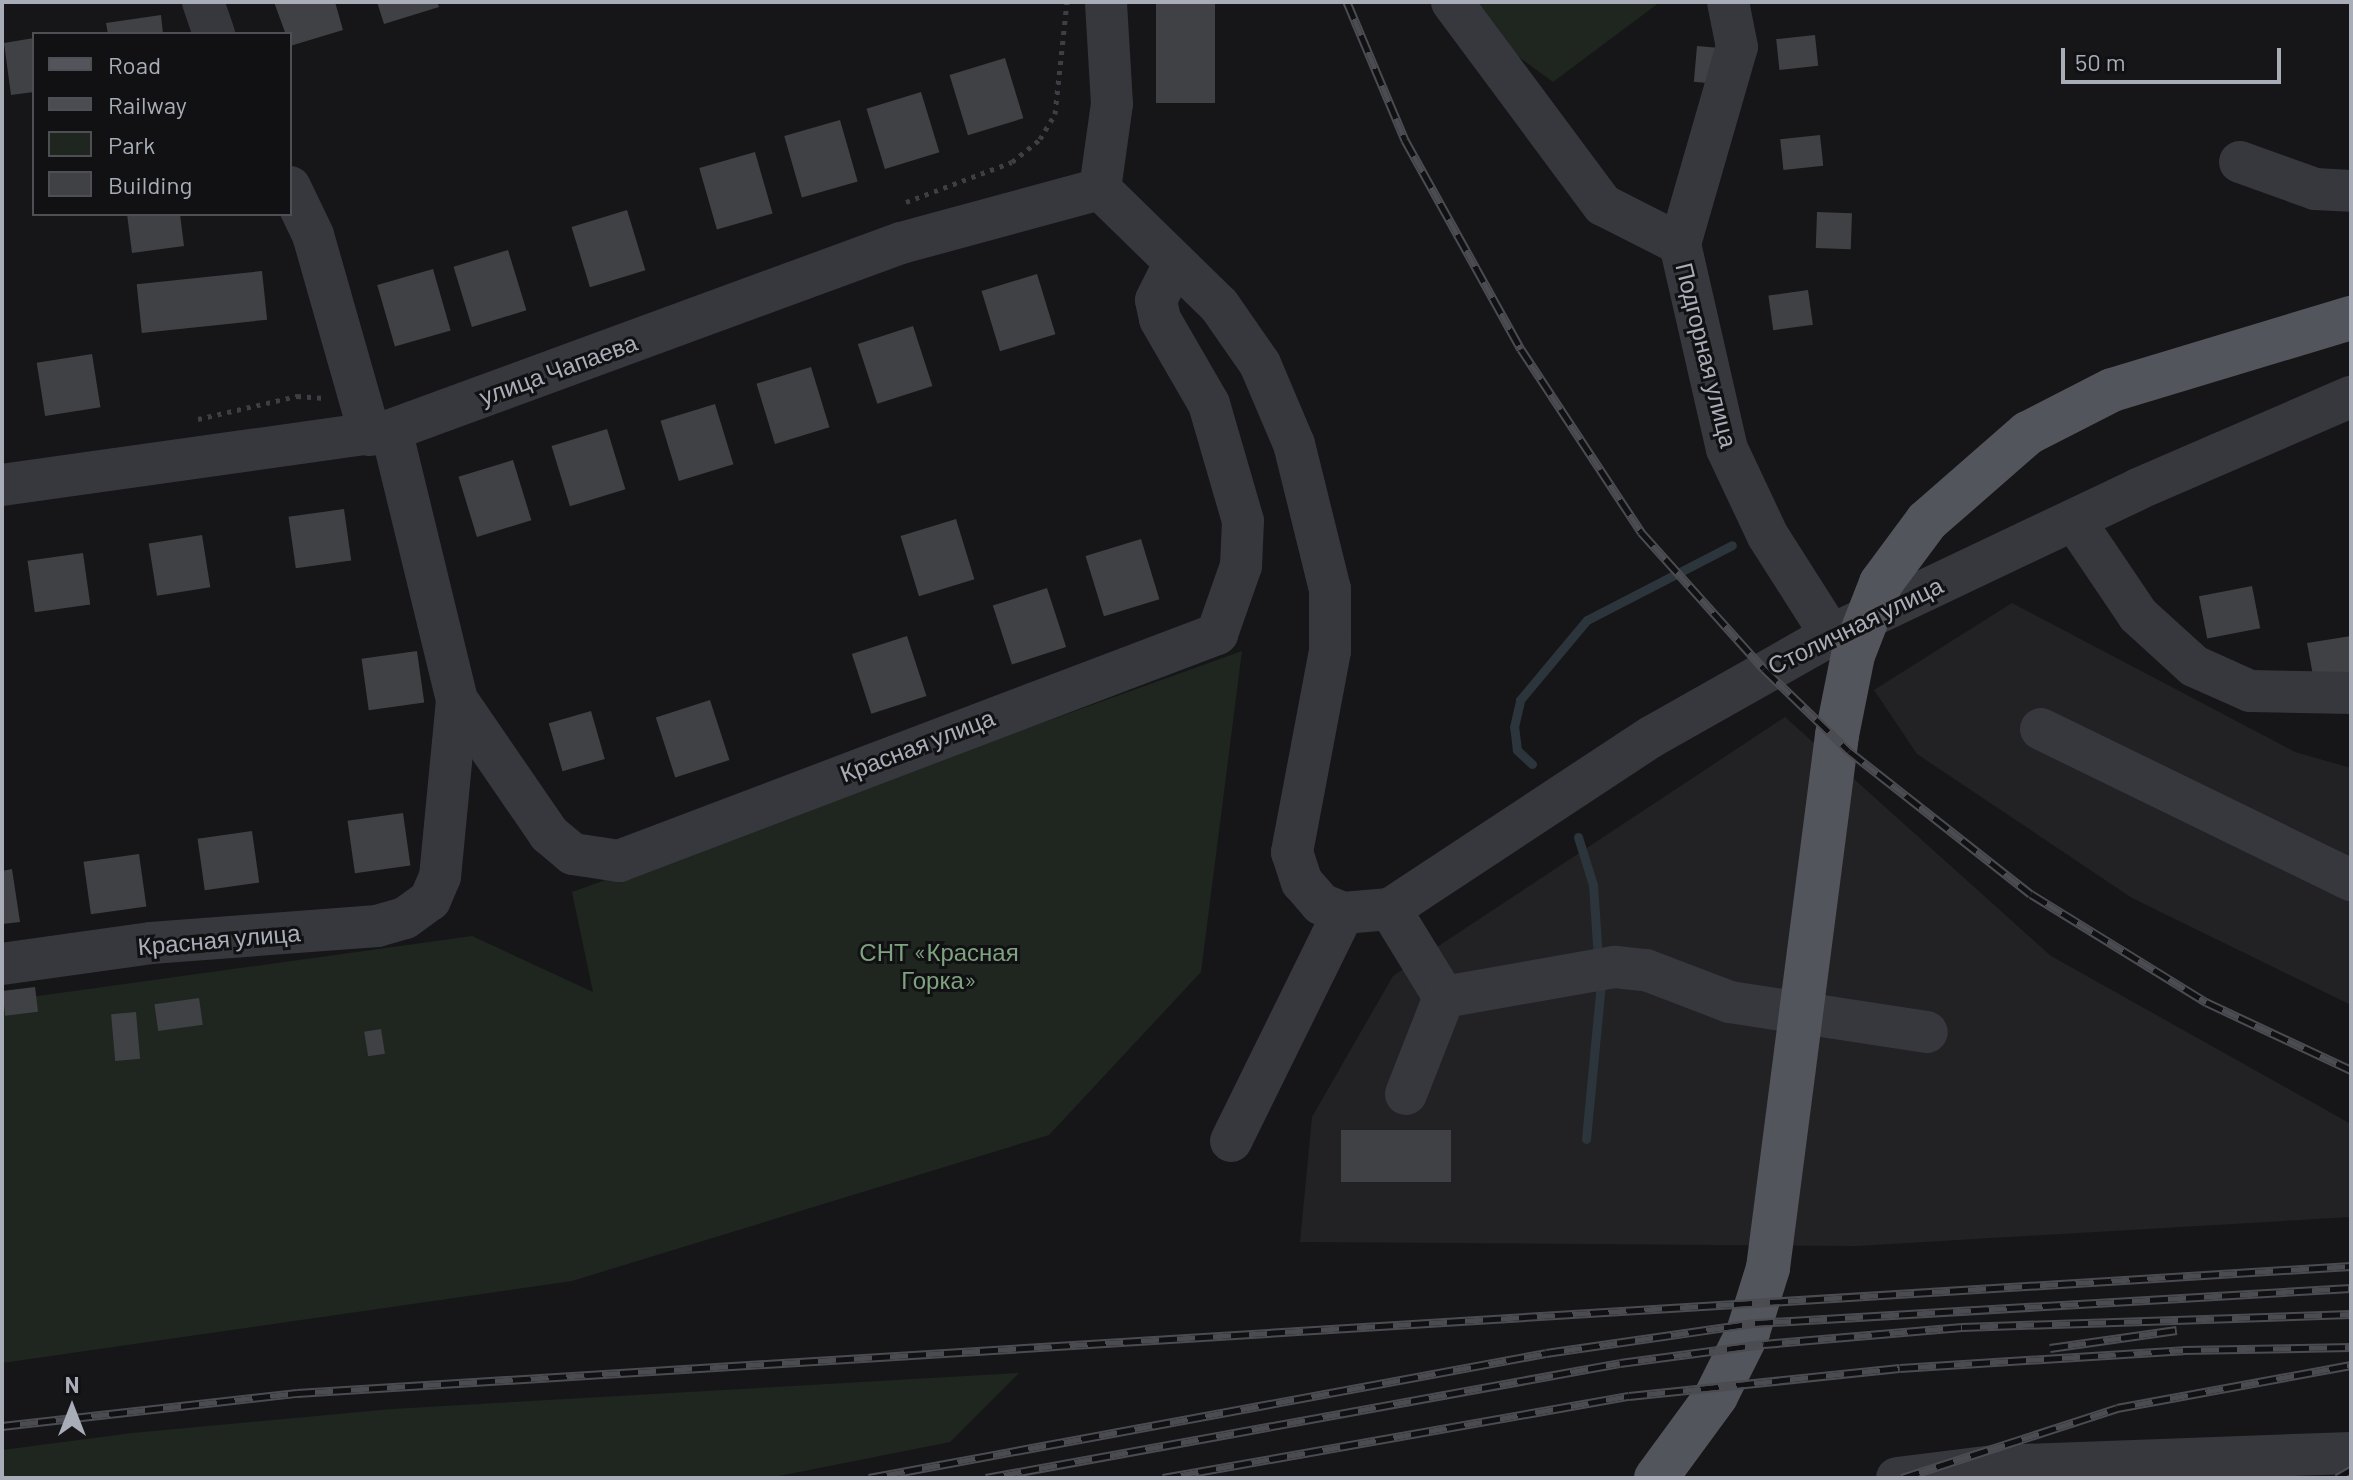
<!DOCTYPE html>
<html>
<head>
<meta charset="utf-8">
<style>
  body { margin:0 }
  #map { position:relative; width:2353px; height:1480px; overflow:hidden; background:#161618; font-family:Barlow,sans-serif }
  div>[style] { position:absolute }
  .built>* { inset:0; background:#222225 }
  .green>* { inset:0; background:#1e261f }
  .stream>* { height:9px; margin:-4.5px; padding:0 4.5px; transform-origin:4.5px; border-radius:4.5px; background:#2c353c }
  .building>* { inset:0; background:#404145; transform-origin:0 0 }
  .path>* { height:5px; margin-top:-2.5px; transform-origin:0; background:repeating-linear-gradient(90deg,#3d3f44 0 4px,transparent 0 10px) }
  .minor>* { height:42px; margin:-21px; padding:0 21px; transform-origin:21px; border-radius:21px; background:#37383d }
  .major>* { height:44px; margin:-22px; padding:0 22px; transform-origin:22px; border-radius:22px; background:#53555c }
  .rail>* { height:9px; margin-top:-4.5px; transform-origin:0; background:repeating-linear-gradient(90deg,#111113 0 18px,#4a4c52 0 36px); box-sizing:border-box; border-block:2px solid #4a4c52 }
  span { translate:-50% -50%; white-space:nowrap; text-align:center; line-height:1.15; -webkit-text-stroke:6px #111113; paint-order:stroke }
  .street-label { font-size:24px; color:#a8adb8 }
  .park-label { font-size:24px; color:#7fa381 }
  .frame { position:absolute; inset:0; border:4px solid #a8adb8; pointer-events:none }
  .legend { position:absolute; left:32px; top:32px; width:260px; height:184px; box-sizing:border-box; background:#111113; border:2px solid #4d4f55; margin:0; padding:10px 14px; list-style:none; font-size:24px; color:#a8adb8 }
  .legend li { display:flex; align-items:center; gap:16px; height:40px }
  .legend b { width:40px; border:2px solid #4d4f55 }
  .north { position:absolute; left:32px; top:1368px; width:80px; height:80px; -webkit-text-stroke:6px #111113; paint-order:stroke; rotate:0deg; font-size:22px; font-weight:700; line-height:32px; text-align:center; color:#a8adb8 }
  .north::after { content:''; display:block; margin:auto; width:28px; height:36px; background:#a8adb8; clip-path:polygon(50% 0,100% 100%,50% 72%,0 100%) }
  .scale { position:absolute; left:2061px; top:48px; width:220px; height:36px; box-sizing:border-box; border:4px solid #a8adb8; border-top:0; padding-left:10px; font-size:24px; line-height:28px; white-space:nowrap; color:#a8adb8; -webkit-text-stroke:6px #111113; paint-order:stroke }
</style>
</head>
<body>
<div id="map">
  <div class="built">
    <i style="clip-path:polygon(2012px 603px,2295px 752px,2351px 768px,2351px 1005px,2132px 898px,1917px 754px,1874px 690px)"></i>
    <i style="clip-path:polygon(1785px 717px,2051px 956px,2351px 1124px,2351px 1217px,1857px 1246px,1300px 1242px,1312px 1117px,1393px 976px)"></i>
  </div>
  <div class="green">
    <i style="clip-path:polygon(1477px 2px,1660px 2px,1553px 82px,1505px 47px)"></i>
    <i style="clip-path:polygon(1242px 651px,1201px 972px,1049px 1135px,572px 1281px,2px 1363px,2px 1001px,472px 936px,593px 992px,572px 892px)"></i>
    <i style="clip-path:polygon(1019px 1373px,950px 1442px,769px 1478px,2px 1478px,2px 1450px,132px 1433px,392px 1409px)"></i>
  </div>
  <div class="stream">
    <i style="left:1532px;top:764px;width:21px;rotate:-137deg"></i>
    <i style="left:1517px;top:750px;width:23px;rotate:-97deg"></i>
    <i style="left:1514px;top:727px;width:28px;rotate:-77deg"></i>
    <i style="left:1520px;top:700px;width:104px;rotate:-50.1deg"></i>
    <i style="left:1587px;top:620px;width:163px;rotate:-27.3deg"></i>
    <i style="left:1578px;top:837px;width:50px;rotate:72.6deg"></i>
    <i style="left:1593px;top:885px;width:74px;rotate:86.1deg"></i>
    <i style="left:1586px;top:1139px;width:158px;rotate:-84.5deg"></i>
  </div>
  <div class="building">
    <i style="clip-path:polygon(274px 2px,335px 2px,343px 30px,290px 46px)"></i>
    <i style="clip-path:polygon(377px 2px,437px 2px,439px 7px,384px 24px)"></i>
    <i style="left:1156px;top:2px;width:59px;height:101px"></i>
    <i style="clip-path:polygon(161px 15px,163px 34px,108px 34px,106px 23px)"></i>
    <i style="left:1815px;top:35px;width:31px;height:39px;rotate:84deg"></i>
    <i style="clip-path:polygon(34px 38px,34px 92px,11px 95px,4px 43px)"></i>
    <i style="left:1697px;top:46px;width:32px;height:36px;rotate:5deg"></i>
    <i style="left:1005px;top:58px;width:63px;height:58px;rotate:73deg"></i>
    <i style="left:921px;top:92px;width:63px;height:57px;rotate:73deg"></i>
    <i style="left:840px;top:120px;width:64px;height:58px;rotate:74deg"></i>
    <i style="left:1820px;top:135px;width:31px;height:40px;rotate:84deg"></i>
    <i style="left:755px;top:152px;width:64px;height:58px;rotate:74deg"></i>
    <i style="left:627px;top:210px;width:63px;height:58px;rotate:73deg"></i>
    <i style="left:1817px;top:212px;width:35px;height:36px;rotate:2deg"></i>
    <i style="clip-path:polygon(127px 214px,180px 214px,184px 246px,132px 253px)"></i>
    <i style="left:508px;top:250px;width:63px;height:57px;rotate:73deg"></i>
    <i style="left:433px;top:269px;width:64px;height:58px;rotate:74deg"></i>
    <i style="left:262px;top:271px;width:49px;height:126px;rotate:84deg"></i>
    <i style="left:1037px;top:274px;width:63px;height:58px;rotate:73deg"></i>
    <i style="left:1808px;top:290px;width:35px;height:40px;rotate:82deg"></i>
    <i style="left:913px;top:326px;width:63px;height:58px;rotate:72deg"></i>
    <i style="left:92px;top:354px;width:54px;height:56px;rotate:81deg"></i>
    <i style="left:811px;top:367px;width:63px;height:57px;rotate:73deg"></i>
    <i style="left:715px;top:404px;width:63px;height:57px;rotate:73deg"></i>
    <i style="left:607px;top:429px;width:63px;height:58px;rotate:73deg"></i>
    <i style="left:513px;top:460px;width:63px;height:57px;rotate:73deg"></i>
    <i style="left:344px;top:509px;width:52px;height:56px;rotate:82deg"></i>
    <i style="left:956px;top:519px;width:63px;height:58px;rotate:73deg"></i>
    <i style="left:202px;top:535px;width:53px;height:54px;rotate:81deg"></i>
    <i style="left:1141px;top:539px;width:63px;height:58px;rotate:73deg"></i>
    <i style="left:83px;top:553px;width:52px;height:56px;rotate:82deg"></i>
    <i style="left:2252px;top:586px;width:43px;height:54px;rotate:79deg"></i>
    <i style="left:1047px;top:588px;width:62px;height:57px;rotate:72deg"></i>
    <i style="left:907px;top:636px;width:63px;height:58px;rotate:72deg"></i>
    <i style="clip-path:polygon(2351px 636px,2351px 680px,2315px 686px,2307px 643px)"></i>
    <i style="left:417px;top:651px;width:52px;height:56px;rotate:82deg"></i>
    <i style="left:710px;top:700px;width:63px;height:57px;rotate:72deg"></i>
    <i style="left:591px;top:711px;width:50px;height:44px;rotate:74deg"></i>
    <i style="left:403px;top:813px;width:53px;height:56px;rotate:82deg"></i>
    <i style="left:252px;top:831px;width:52px;height:55px;rotate:82deg"></i>
    <i style="left:139px;top:854px;width:53px;height:56px;rotate:82deg"></i>
    <i style="clip-path:polygon(12px 869px,20px 922px,2px 924px,2px 871px)"></i>
    <i style="left:35px;top:987px;width:25px;height:33px;rotate:83deg"></i>
    <i style="left:199px;top:998px;width:27px;height:45px;rotate:82deg"></i>
    <i style="left:136px;top:1012px;width:47px;height:25px;rotate:85deg"></i>
    <i style="left:381px;top:1029px;width:25px;height:17px;rotate:81deg"></i>
    <i style="left:1451px;top:1130px;width:52px;height:110px;rotate:90deg"></i>
  </div>
  <div class="path">
    <i style="left:906px;top:202px;width:113px;rotate:-20.7deg"></i>
    <i style="left:1012px;top:162px;width:36px;rotate:-39deg"></i>
    <i style="left:1040px;top:139px;width:29px;rotate:-59deg"></i>
    <i style="left:1055px;top:114px;width:113px;rotate:-83.9deg"></i>
    <i style="left:198px;top:419px;width:102px;rotate:-13.1deg"></i>
    <i style="left:297px;top:396px;width:28px;rotate:4deg"></i>
  </div>
  <div class="minor">
    <i style="left:203px;top:2px;width:34px;rotate:71deg"></i>
    <i style="left:1452px;top:2px;width:253px;rotate:53.4deg"></i>
    <i style="left:1603px;top:205px;width:86px;rotate:26.9deg"></i>
    <i style="left:1680px;top:244px;width:210px;rotate:77.1deg"></i>
    <i style="left:1727px;top:449px;width:96px;rotate:64.8deg"></i>
    <i style="left:1768px;top:536px;width:117px;rotate:57.5deg"></i>
    <i style="left:2240px;top:162px;width:80px;rotate:19.8deg"></i>
    <i style="left:2315px;top:189px;width:36px;rotate:3deg"></i>
    <i style="left:290px;top:187px;width:53px;rotate:64.4deg"></i>
    <i style="left:313px;top:235px;width:208px;rotate:74.1deg"></i>
    <i style="left:1100px;top:189px;width:166px;rotate:44.3deg"></i>
    <i style="left:1219px;top:305px;width:72px;rotate:55.2deg"></i>
    <i style="left:1260px;top:364px;width:87px;rotate:67deg"></i>
    <i style="left:1294px;top:444px;width:149px;rotate:76.1deg"></i>
    <i style="left:1330px;top:589px;width:62px;rotate:90deg"></i>
    <i style="left:1330px;top:651px;width:205px;rotate:100.7deg"></i>
    <i style="left:1292px;top:852px;width:32px;rotate:72deg"></i>
    <i style="left:1302px;top:882px;width:29px;rotate:49deg"></i>
    <i style="left:1321px;top:904px;width:24px;rotate:22deg"></i>
    <i style="left:1343px;top:913px;width:47px;rotate:-4.9deg"></i>
    <i style="left:1390px;top:909px;width:313px;rotate:-33.4deg"></i>
    <i style="left:1651px;top:737px;width:207px;rotate:-29.5deg"></i>
    <i style="left:1831px;top:635px;width:340px;rotate:-25.4deg"></i>
    <i style="left:2138px;top:489px;width:232px;rotate:-23.4deg"></i>
    <i style="left:1100px;top:189px;width:86px;rotate:-82deg"></i>
    <i style="left:1112px;top:104px;width:102px;rotate:-93.4deg"></i>
    <i style="left:1680px;top:244px;width:205px;rotate:-73.9deg"></i>
    <i style="left:1737px;top:47px;width:46px;rotate:-101.3deg"></i>
    <i style="left:2px;top:485px;width:393px;rotate:-8deg"></i>
    <i style="left:391px;top:430px;width:543px;rotate:-20.14deg"></i>
    <i style="left:901px;top:243px;width:206px;rotate:-15.2deg"></i>
    <i style="left:2074px;top:520px;width:115px;rotate:56deg"></i>
    <i style="left:2138px;top:615px;width:76px;rotate:42.3deg"></i>
    <i style="left:2194px;top:666px;width:61px;rotate:24.1deg"></i>
    <i style="left:2250px;top:691px;width:101px;rotate:1.1deg"></i>
    <i style="left:457px;top:700px;width:163px;rotate:55.5deg"></i>
    <i style="left:549px;top:834px;width:31px;rotate:40deg"></i>
    <i style="left:573px;top:854px;width:47px;rotate:8.7deg"></i>
    <i style="left:619px;top:861px;width:640px;rotate:-20.79deg"></i>
    <i style="left:1217px;top:634px;width:72px;rotate:-70.6deg"></i>
    <i style="left:1241px;top:566px;width:45px;rotate:-87.5deg"></i>
    <i style="left:1243px;top:521px;width:122px;rotate:-106.2deg"></i>
    <i style="left:1209px;top:404px;width:98px;rotate:-120deg"></i>
    <i style="left:1160px;top:319px;width:19px;rotate:-102deg"></i>
    <i style="left:1156px;top:300px;width:42px;rotate:-63.4deg"></i>
    <i style="left:2041px;top:729px;width:345px;rotate:26deg"></i>
    <i style="left:1390px;top:909px;width:103px;rotate:58.5deg"></i>
    <i style="left:2px;top:964px;width:150px;rotate:-8deg"></i>
    <i style="left:151px;top:943px;width:227px;rotate:-4.3deg"></i>
    <i style="left:377px;top:926px;width:29px;rotate:-16deg"></i>
    <i style="left:405px;top:918px;width:31px;rotate:-36deg"></i>
    <i style="left:430px;top:900px;width:25px;rotate:-67deg"></i>
    <i style="left:440px;top:877px;width:178px;rotate:-84.5deg"></i>
    <i style="left:457px;top:700px;width:278px;rotate:-103.7deg"></i>
    <i style="left:1406px;top:1094px;width:104px;rotate:-68.6deg"></i>
    <i style="left:1444px;top:997px;width:174px;rotate:-10deg"></i>
    <i style="left:1615px;top:967px;width:31px;rotate:6deg"></i>
    <i style="left:1646px;top:970px;width:90px;rotate:20.9deg"></i>
    <i style="left:1730px;top:1002px;width:199px;rotate:8.7deg"></i>
    <i style="left:1231px;top:1141px;width:254px;rotate:-63.8deg"></i>
    <i style="left:1897px;top:1478px;width:99px;rotate:-7deg"></i>
    <i style="left:1995px;top:1466px;width:356px;rotate:-2.1deg"></i>
  </div>
  <div class="major">
    <i style="left:1656px;top:1478px;width:102px;rotate:-53.8deg"></i>
    <i style="left:1716px;top:1396px;width:72px;rotate:-63.4deg"></i>
    <i style="left:1748px;top:1332px;width:67px;rotate:-72.6deg"></i>
    <i style="left:1768px;top:1268px;width:537px;rotate:-82.62deg"></i>
    <i style="left:1837px;top:735px;width:82px;rotate:-78.7deg"></i>
    <i style="left:1853px;top:655px;width:77px;rotate:-68.7deg"></i>
    <i style="left:1881px;top:583px;width:77px;rotate:-53.4deg"></i>
    <i style="left:1927px;top:521px;width:134px;rotate:-41.1deg"></i>
    <i style="left:2028px;top:433px;width:94px;rotate:-27.1deg"></i>
    <i style="left:2112px;top:390px;width:250px;rotate:-16.8deg"></i>
  </div>
  <div class="rail">
    <i style="left:1347px;top:2px;width:150px;rotate:67.2deg"></i>
    <i style="left:1405px;top:140px;width:239px;rotate:61deg"></i>
    <i style="left:1521px;top:349px;width:219px;rotate:56.7deg"></i>
    <i style="left:1641px;top:532px;width:184px;rotate:48.1deg"></i>
    <i style="left:1764px;top:669px;width:118px;rotate:44deg"></i>
    <i style="left:1849px;top:751px;width:231px;rotate:38.2deg"></i>
    <i style="left:2031px;top:894px;width:206px;rotate:31.7deg"></i>
    <i style="left:2206px;top:1002px;width:160px;rotate:25.1deg"></i>
    <i style="left:2050px;top:1348px;width:128px;rotate:-8.1deg"></i>
    <i style="left:2px;top:1426px;width:297px;rotate:-6.4deg"></i>
    <i style="left:297px;top:1393px;width:2058px;rotate:-3.54deg"></i>
    <i style="left:869px;top:1478px;width:688px;rotate:-10.46deg"></i>
    <i style="left:1546px;top:1353px;width:211px;rotate:-8.2deg"></i>
    <i style="left:1755px;top:1323px;width:597px;rotate:-3.36deg"></i>
    <i style="left:986px;top:1478px;width:644px;rotate:-10.28deg"></i>
    <i style="left:1620px;top:1363px;width:145px;rotate:-7.5deg"></i>
    <i style="left:1764px;top:1344px;width:199px;rotate:-4.9deg"></i>
    <i style="left:1962px;top:1327px;width:389px;rotate:-1.9deg"></i>
    <i style="left:1163px;top:1478px;width:473px;rotate:-10deg"></i>
    <i style="left:1629px;top:1396px;width:272px;rotate:-5.9deg"></i>
    <i style="left:1900px;top:1368px;width:284px;rotate:-3.6deg"></i>
    <i style="left:2183px;top:1350px;width:168px;rotate:-1deg"></i>
    <i style="left:1902px;top:1478px;width:226px;rotate:-18deg"></i>
    <i style="left:2117px;top:1408px;width:238px;rotate:-10.4deg"></i>
    <i style="left:2337px;top:1478px;width:16px;rotate:-30deg"></i>
  </div>
  <div class="street-label">
    <span style="left:1707px;top:355px;rotate:76deg">Подгорная улица</span>
    <span style="left:558px;top:369px;rotate:-20deg">улица Чапаева</span>
    <span style="left:1855px;top:625px;rotate:-26deg">Столичная улица</span>
    <span style="left:917px;top:745px;rotate:-21deg">Красная улица</span>
    <span style="left:219px;top:939px;rotate:-5deg">Красная улица</span>
  </div>
  <div class="park-label">
    <span style="left:939px;top:966px">СНТ «Красная<br>Горка»</span>
  </div>
  <div class="frame"></div>
  <ul class="legend">
  <li><b style="height:10px;background:#53555c"></b>Road</li>
  <li><b style="height:10px;background:#4a4c52"></b>Railway</li>
  <li><b style="height:22px;background:#1e261f"></b>Park</li>
  <li><b style="height:22px;background:#404145"></b>Building</li>
  </ul>
  <div class="north">N</div>
  <div class="scale">50 m</div>
</div>
</body>
</html>
